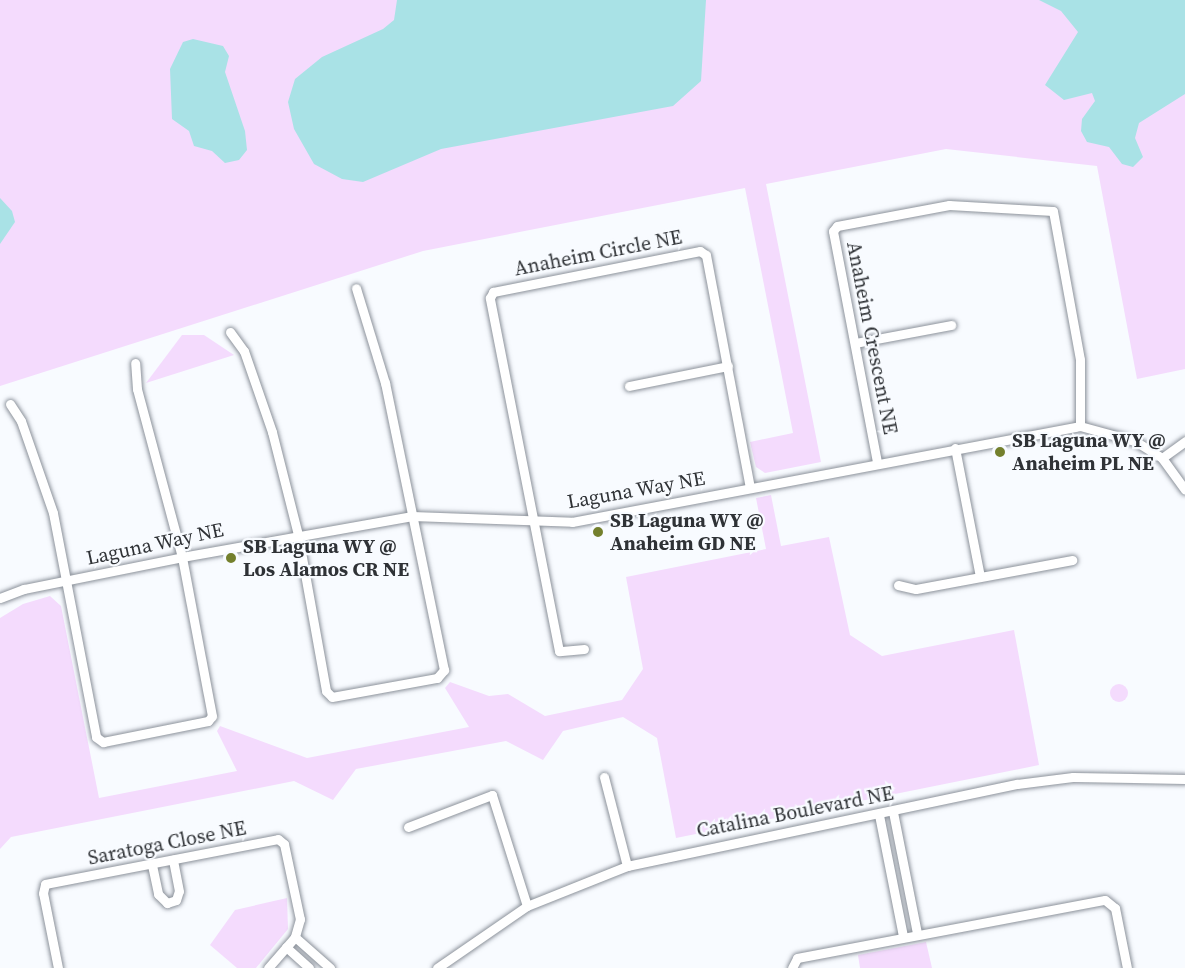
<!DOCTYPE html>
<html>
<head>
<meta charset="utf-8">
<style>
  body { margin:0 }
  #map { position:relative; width:1185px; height:968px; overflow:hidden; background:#f8fbff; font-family:"Source Serif 4",serif }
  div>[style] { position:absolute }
  .green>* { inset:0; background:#f4dbfd }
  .round { border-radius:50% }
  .water>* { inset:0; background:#a9e2e6 }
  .roads { filter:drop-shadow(0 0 2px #8c929b) drop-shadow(0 0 2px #8c929b) }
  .minor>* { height:9px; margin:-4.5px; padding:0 4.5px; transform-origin:4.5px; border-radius:4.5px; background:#fff }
  .dots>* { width:16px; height:16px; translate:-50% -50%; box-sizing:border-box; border:3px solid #f8fbff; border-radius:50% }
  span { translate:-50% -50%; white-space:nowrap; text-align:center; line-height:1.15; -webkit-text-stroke:4.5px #f8fbff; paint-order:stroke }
  .street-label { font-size:20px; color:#2f3236 }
  .poi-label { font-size:20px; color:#2f3236; font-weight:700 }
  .left { translate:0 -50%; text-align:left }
</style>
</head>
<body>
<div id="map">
  <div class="green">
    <i style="clip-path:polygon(0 0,1185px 0,1185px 369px,1137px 379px,1097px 166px,946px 149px,766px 184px,821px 462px,765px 473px,756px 467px,750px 442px,793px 433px,745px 188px,423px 251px,0 386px)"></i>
    <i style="clip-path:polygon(182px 335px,204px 335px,234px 355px,146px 383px)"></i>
    <i style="clip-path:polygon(771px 495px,781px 546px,829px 537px,850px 635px,882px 656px,1014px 630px,1039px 765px,676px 838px,657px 738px,623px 717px,563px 731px,543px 760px,506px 741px,356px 769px,333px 800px,294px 781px,11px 837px,0 849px,0 618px,23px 604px,50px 596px,61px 606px,99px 798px,237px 771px,217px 731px,220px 726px,307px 758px,469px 727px,445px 688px,450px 682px,489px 696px,508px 694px,545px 716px,622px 700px,643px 669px,626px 577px,766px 549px,756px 498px)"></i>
    <i class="round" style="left:1110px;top:684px;width:18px;height:18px"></i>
    <i style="clip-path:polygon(287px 898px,288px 929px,256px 968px,237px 968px,210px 945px,235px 910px)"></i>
    <i style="clip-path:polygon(926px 942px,932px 968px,860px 968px,858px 955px)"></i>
  </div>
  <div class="water">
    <i style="clip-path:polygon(397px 0,706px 0,701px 81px,673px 106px,441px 149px,363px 182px,342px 179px,314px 164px,294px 129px,288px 102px,295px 79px,322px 57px,383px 29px,394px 20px)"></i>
    <i style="clip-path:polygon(1039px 0,1185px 0,1185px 94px,1139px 123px,1135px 138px,1143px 157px,1133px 167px,1122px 164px,1109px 147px,1087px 142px,1081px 131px,1082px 119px,1095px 101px,1092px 93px,1064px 100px,1045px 85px,1078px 32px,1061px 11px)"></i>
    <i style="clip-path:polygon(193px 39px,223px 46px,229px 56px,225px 72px,245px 131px,247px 150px,239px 160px,225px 163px,212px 151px,194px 146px,189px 131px,172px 119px,170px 69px,183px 42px)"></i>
    <i style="clip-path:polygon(0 198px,12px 211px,15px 222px,0 244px)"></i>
  </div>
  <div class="roads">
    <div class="minor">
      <i style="left:230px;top:332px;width:24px;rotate:54deg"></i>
      <i style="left:244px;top:351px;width:86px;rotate:70.9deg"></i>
      <i style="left:272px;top:432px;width:106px;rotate:75.8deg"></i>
      <i style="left:298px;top:535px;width:158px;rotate:79.8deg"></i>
      <i style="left:326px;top:691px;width:8px;rotate:45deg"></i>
      <i style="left:332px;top:697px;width:107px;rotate:-10.3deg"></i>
      <i style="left:437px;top:678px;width:11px;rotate:-49deg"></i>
      <i style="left:444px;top:670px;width:293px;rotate:-101.6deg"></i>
      <i style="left:385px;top:383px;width:99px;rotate:-107deg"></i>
      <i style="left:855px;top:343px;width:98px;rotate:-10.6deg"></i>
      <i style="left:629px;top:386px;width:101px;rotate:-11.4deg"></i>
      <i style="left:10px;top:404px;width:20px;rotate:57deg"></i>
      <i style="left:21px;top:421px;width:97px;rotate:70.8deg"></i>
      <i style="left:53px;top:513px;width:228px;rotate:79.1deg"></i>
      <i style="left:96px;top:737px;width:9px;rotate:36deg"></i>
      <i style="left:103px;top:742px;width:107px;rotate:-11.3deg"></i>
      <i style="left:208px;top:721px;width:6px;rotate:-51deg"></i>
      <i style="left:212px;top:716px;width:162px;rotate:-100.7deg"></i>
      <i style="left:182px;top:557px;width:174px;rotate:-105deg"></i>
      <i style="left:137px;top:389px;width:26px;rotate:-94deg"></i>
      <i style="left:955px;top:448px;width:131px;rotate:79deg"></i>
      <i style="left:1162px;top:458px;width:29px;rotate:-36deg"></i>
      <i style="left:877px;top:462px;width:235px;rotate:-100.8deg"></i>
      <i style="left:833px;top:231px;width:6px;rotate:-51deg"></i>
      <i style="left:837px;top:226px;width:114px;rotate:-10.6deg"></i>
      <i style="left:949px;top:205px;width:104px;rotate:3.3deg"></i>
      <i style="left:1053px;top:211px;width:151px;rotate:79.7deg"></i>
      <i style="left:1080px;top:360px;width:66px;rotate:90deg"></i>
      <i style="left:898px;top:585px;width:18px;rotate:13deg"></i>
      <i style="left:916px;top:589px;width:159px;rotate:-10.5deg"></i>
      <i style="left:0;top:598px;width:26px;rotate:-21deg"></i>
      <i style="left:24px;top:589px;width:161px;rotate:-11.4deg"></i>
      <i style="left:182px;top:557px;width:234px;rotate:-10.1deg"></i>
      <i style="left:412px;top:516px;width:160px;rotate:2.1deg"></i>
      <i style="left:572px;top:522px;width:517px;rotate:-10.7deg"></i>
      <i style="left:1080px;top:426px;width:57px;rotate:15.3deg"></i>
      <i style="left:1135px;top:441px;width:32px;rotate:32deg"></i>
      <i style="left:1162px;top:458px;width:39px;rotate:54deg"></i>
      <i style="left:584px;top:649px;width:25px;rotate:175deg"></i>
      <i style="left:559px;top:651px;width:360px;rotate:-101.1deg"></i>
      <i style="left:490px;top:298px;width:7px;rotate:-63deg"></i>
      <i style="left:493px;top:292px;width:211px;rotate:-11.2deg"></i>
      <i style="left:700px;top:251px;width:7px;rotate:34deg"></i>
      <i style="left:706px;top:255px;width:236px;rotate:79.3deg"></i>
      <i style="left:604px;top:777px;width:92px;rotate:75.5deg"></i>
      <i style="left:893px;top:812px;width:123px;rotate:78.8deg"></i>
      <i style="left:879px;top:815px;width:123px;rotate:78.8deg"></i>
      <i style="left:408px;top:827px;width:90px;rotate:-20.9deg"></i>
      <i style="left:492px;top:795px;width:116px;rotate:72.5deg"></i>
      <i style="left:152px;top:865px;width:30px;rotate:78deg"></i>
      <i style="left:158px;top:894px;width:13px;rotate:45deg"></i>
      <i style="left:167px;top:903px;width:9px;rotate:-18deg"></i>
      <i style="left:176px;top:900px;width:9px;rotate:-72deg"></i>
      <i style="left:179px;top:891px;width:32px;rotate:-101deg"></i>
      <i style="left:295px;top:937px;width:47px;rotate:41.5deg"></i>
      <i style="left:286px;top:947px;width:31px;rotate:42deg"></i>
      <i style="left:58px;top:968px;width:76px;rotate:-101.3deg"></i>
      <i style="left:43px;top:893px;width:9px;rotate:-77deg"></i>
      <i style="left:45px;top:884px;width:237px;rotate:-10.9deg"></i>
      <i style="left:278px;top:839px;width:8px;rotate:40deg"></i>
      <i style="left:284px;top:844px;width:77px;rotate:78deg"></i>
      <i style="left:300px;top:919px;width:19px;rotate:106deg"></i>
      <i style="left:295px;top:937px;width:41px;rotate:131.1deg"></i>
      <i style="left:437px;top:968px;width:109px;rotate:-34.6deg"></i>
      <i style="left:527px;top:906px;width:108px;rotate:-21.8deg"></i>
      <i style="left:627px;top:866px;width:399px;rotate:-11.9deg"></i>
      <i style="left:1017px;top:784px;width:56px;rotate:-7.1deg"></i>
      <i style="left:1073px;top:777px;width:112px;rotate:1deg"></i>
      <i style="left:792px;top:968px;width:11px;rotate:-63deg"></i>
      <i style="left:797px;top:958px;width:313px;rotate:-10.7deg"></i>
      <i style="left:1105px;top:900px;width:13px;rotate:39deg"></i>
      <i style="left:1115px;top:908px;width:61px;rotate:78.7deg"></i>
    </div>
  </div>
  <div class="dots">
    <i style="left:1000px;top:452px;background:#74802d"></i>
    <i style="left:598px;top:532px;background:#74802d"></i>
    <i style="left:231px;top:558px;background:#74802d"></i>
  </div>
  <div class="street-label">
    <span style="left:598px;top:253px;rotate:-11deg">Anaheim Circle NE</span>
    <span style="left:872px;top:338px;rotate:79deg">Anaheim Crescent NE</span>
    <span style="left:636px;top:490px;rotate:-10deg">Laguna Way NE</span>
    <span style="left:155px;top:544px;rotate:-12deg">Laguna Way NE</span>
    <span style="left:795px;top:812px;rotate:-11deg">Catalina Boulevard NE</span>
    <span style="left:167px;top:843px;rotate:-11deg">Saratoga Close NE</span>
  </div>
  <div class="poi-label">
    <span class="left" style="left:1012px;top:452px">SB Laguna WY @<br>Anaheim PL NE</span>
    <span class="left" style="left:610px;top:532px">SB Laguna WY @<br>Anaheim GD NE</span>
    <span class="left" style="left:243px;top:558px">SB Laguna WY @<br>Los Alamos CR NE</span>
  </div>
</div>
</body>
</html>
